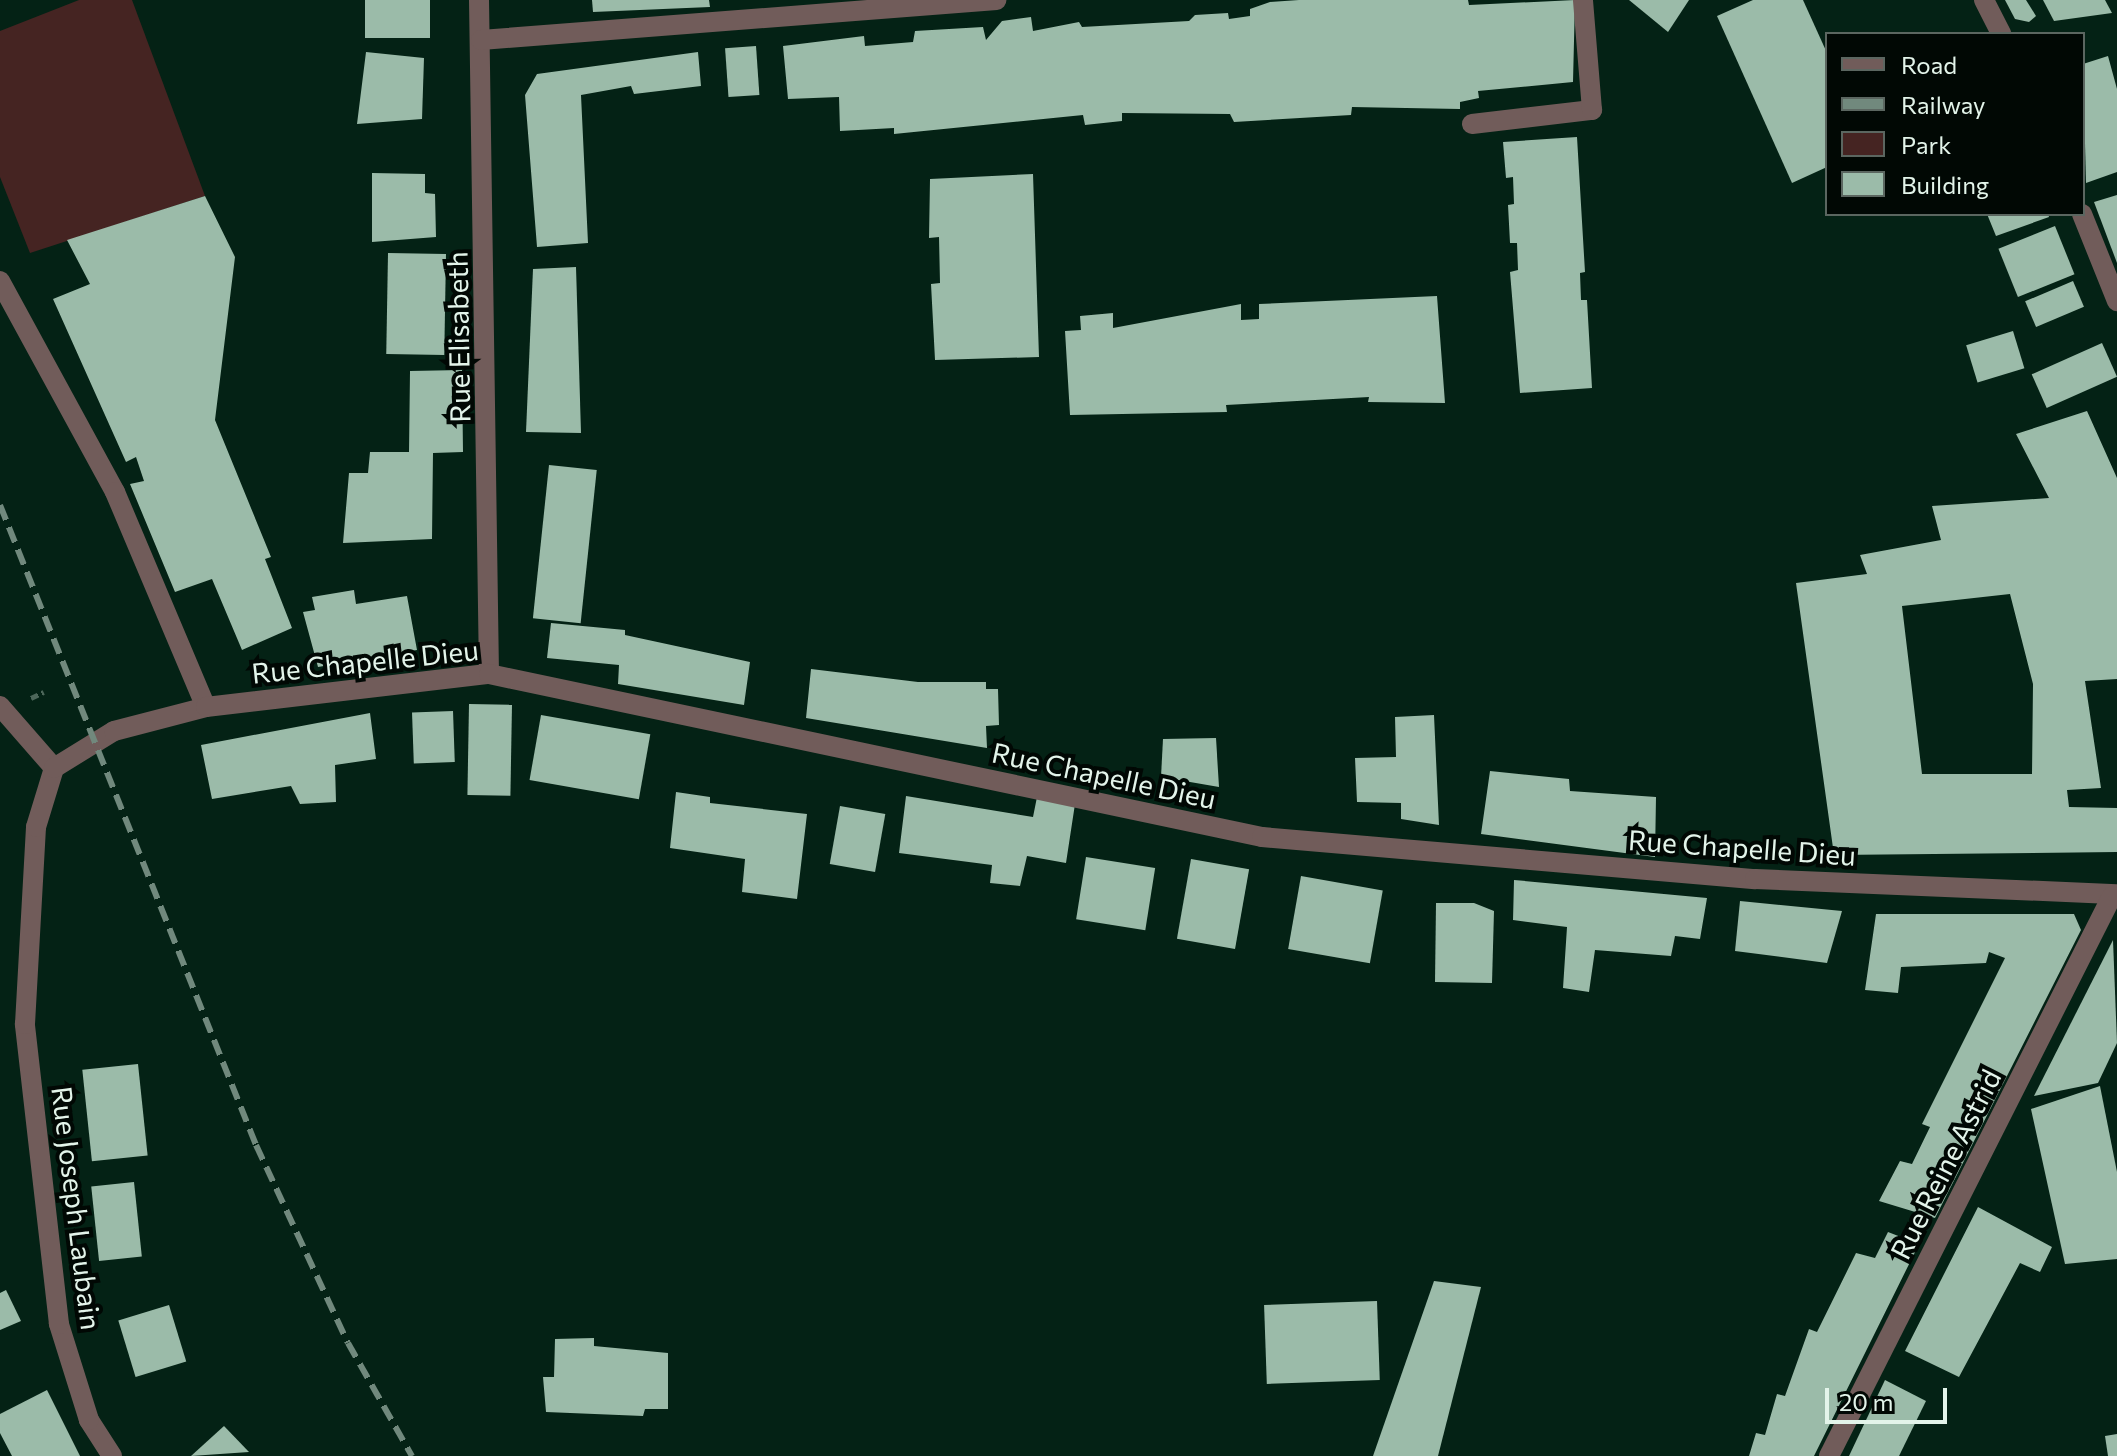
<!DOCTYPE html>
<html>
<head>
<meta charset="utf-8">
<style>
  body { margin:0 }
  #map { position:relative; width:2117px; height:1456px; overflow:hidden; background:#042215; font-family:Commissioner,sans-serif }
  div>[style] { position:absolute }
  .green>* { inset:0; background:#452422 }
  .building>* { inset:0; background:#9bbba9; transform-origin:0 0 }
  .path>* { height:5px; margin-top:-2.5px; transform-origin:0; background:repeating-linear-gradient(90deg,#4d675a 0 8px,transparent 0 12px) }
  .minor>* { height:20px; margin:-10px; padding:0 10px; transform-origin:10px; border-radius:10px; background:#715c5a }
  .rail>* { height:6px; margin-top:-3px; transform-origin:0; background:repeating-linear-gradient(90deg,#71897d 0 16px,transparent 0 24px) }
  span { translate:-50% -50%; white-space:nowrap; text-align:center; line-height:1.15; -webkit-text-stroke:8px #010804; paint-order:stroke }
  .street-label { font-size:28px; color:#e3f4ea }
  .legend { position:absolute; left:1825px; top:32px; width:260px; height:184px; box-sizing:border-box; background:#010804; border:2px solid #5b6660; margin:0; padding:10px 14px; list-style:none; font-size:24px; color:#e3f4ea }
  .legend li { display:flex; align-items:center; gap:16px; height:40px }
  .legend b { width:40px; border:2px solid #5b6660 }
  .scale { position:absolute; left:1825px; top:1388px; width:122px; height:36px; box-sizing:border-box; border:4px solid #e3f4ea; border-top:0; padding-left:10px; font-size:24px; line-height:28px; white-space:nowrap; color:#e3f4ea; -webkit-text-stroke:6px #010804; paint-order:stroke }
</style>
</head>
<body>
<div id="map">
  <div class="green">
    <i style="clip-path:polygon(79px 0,132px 0,205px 196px,30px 253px,0 177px,0 31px)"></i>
  </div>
  <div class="building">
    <i style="left:365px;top:0;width:65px;height:38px"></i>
    <i style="clip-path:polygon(592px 0,709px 0,710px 7px,593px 12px)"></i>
    <i style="clip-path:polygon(1299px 0,1468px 0,1469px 5px,1575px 0,1573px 82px,1478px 91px,1479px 98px,1460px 102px,1460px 109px,1352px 107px,1351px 115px,1234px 122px,1230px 114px,1122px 113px,1122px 121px,1085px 125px,1083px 115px,894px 134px,894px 128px,840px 131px,839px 97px,788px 99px,783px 46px,864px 36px,865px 46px,913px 42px,915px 31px,983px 27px,986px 40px,1002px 21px,1031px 17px,1033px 31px,1079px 22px,1082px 27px,1189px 21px,1195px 15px,1228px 13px,1229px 19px,1250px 16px,1250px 9px,1270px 2px)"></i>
    <i style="clip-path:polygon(1629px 0,1689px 0,1668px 32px)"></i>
    <i style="clip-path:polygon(1753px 0,1803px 0,1827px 53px,1827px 167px,1792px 183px,1717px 16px)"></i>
    <i style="clip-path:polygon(2005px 0,2026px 0,2036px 16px,2029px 22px,2015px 19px)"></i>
    <i style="clip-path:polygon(2043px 0,2105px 0,2112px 13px,2054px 21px)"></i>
    <i style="left:756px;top:46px;width:49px;height:31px;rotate:86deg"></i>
    <i style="clip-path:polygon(366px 52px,424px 58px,422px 119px,357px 124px)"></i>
    <i style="clip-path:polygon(698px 52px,701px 86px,634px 94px,631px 86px,581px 95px,588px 243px,537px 247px,525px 95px,537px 74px)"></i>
    <i style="clip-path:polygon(2108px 56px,2117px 89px,2117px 172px,2086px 183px,2083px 64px)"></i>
    <i style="clip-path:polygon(1577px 137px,1585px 272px,1580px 273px,1581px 300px,1587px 300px,1592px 388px,1520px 393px,1510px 272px,1518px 270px,1517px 243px,1510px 243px,1508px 205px,1514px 204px,1513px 177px,1506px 178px,1503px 142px)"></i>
    <i style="clip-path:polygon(372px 173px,425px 174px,425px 193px,435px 194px,436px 237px,372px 242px)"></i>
    <i style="clip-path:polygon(1033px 174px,1039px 357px,935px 360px,931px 284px,940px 283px,939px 237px,929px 238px,930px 179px)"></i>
    <i style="clip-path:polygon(2117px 195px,2117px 263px,2094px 202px)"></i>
    <i style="clip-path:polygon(205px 196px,235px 257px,215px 420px,271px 557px,265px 559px,292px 628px,242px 650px,212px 579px,175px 592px,130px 484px,144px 481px,136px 457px,126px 462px,53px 299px,90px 284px,67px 240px)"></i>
    <i style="clip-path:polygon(1987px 214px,2048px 214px,2049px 217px,1996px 236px)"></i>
    <i style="left:2055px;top:226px;width:52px;height:61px;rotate:68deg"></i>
    <i style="left:446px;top:254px;width:101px;height:58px;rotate:91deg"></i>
    <i style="clip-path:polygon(576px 267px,581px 433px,526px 432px,533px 269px)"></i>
    <i style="left:2073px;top:281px;width:28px;height:52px;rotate:67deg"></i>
    <i style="clip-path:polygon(1437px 296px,1445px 403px,1368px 402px,1369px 397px,1226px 405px,1227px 412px,1070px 415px,1065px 331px,1081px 330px,1080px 316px,1113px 313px,1113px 328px,1241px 304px,1241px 320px,1259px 319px,1259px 304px)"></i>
    <i style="left:2013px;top:331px;width:39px;height:49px;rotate:73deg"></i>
    <i style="left:2102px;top:343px;width:37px;height:77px;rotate:66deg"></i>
    <i style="clip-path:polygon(462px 370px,463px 452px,433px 453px,432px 539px,343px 543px,349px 473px,368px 473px,370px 452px,409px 452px,410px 371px)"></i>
    <i style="clip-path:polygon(evenodd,2087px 411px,2117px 478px,2117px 679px,2085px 681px,2101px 788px,2067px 790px,2069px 807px,2117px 808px,2117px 852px,1834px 855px,1796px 583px,1867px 574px,1860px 555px,1941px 540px,1932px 506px,2049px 498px,2016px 434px,2087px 411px,2010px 594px,2033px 684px,2032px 774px,1922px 774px,1902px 606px,2010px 594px)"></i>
    <i style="left:549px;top:465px;width:48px;height:154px;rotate:6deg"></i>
    <i style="clip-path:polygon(354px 590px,356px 604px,407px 596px,417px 650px,318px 667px,303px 612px,315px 610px,312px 597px)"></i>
    <i style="clip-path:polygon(551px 623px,625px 630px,625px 635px,750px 662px,744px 705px,618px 684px,619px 665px,547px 658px)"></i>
    <i style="clip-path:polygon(811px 669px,918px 682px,986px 682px,986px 689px,998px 689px,999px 725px,986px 726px,987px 748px,806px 718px)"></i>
    <i style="left:469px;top:704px;width:43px;height:91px;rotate:1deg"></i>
    <i style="left:453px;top:711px;width:51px;height:41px;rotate:88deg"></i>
    <i style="clip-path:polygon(370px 713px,376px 759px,335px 765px,336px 802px,300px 804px,291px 786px,212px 799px,201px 745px)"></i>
    <i style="left:541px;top:715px;width:111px;height:66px;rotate:10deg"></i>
    <i style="clip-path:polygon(1434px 715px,1439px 825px,1401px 819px,1401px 803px,1357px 802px,1355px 758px,1396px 757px,1395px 717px)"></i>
    <i style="clip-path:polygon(1216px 738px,1219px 787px,1161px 777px,1163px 739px)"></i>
    <i style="clip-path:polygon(1490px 771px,1569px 779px,1570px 791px,1656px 797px,1655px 857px,1481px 834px)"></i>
    <i style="clip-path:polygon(676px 792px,710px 797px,710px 803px,807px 814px,797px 899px,742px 892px,745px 859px,670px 848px)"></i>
    <i style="clip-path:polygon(906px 796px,1033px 817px,1037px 797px,1075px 804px,1066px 863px,1027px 856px,1020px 886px,990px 883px,992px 865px,899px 853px)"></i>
    <i style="left:840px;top:806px;width:46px;height:59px;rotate:10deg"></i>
    <i style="left:1086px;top:857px;width:70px;height:63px;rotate:9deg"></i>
    <i style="left:1191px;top:859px;width:59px;height:81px;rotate:10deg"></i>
    <i style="left:1301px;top:876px;width:83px;height:74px;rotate:10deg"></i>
    <i style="clip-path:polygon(1514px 880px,1707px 898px,1700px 939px,1675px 936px,1671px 956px,1595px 950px,1589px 992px,1563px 988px,1567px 927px,1513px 920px)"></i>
    <i style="clip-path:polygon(1740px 901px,1842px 911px,1827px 963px,1735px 951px)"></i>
    <i style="clip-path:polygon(1436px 903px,1474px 903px,1494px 911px,1492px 983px,1435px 982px)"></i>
    <i style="clip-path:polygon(1876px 914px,2074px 914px,2081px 930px,1935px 1218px,1879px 1201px,1900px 1161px,1912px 1164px,1930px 1127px,1922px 1124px,2005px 958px,1989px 952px,1986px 963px,1901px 967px,1898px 993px,1865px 990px)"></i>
    <i style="clip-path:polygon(2113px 940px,2117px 1043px,2098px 1083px,2034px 1096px)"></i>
    <i style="left:138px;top:1064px;width:92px;height:56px;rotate:84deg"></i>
    <i style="clip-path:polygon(2100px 1086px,2117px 1172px,2117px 1259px,2065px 1264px,2031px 1109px)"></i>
    <i style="left:134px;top:1182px;width:75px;height:43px;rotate:84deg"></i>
    <i style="clip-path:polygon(1978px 1207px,2052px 1247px,2040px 1272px,2020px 1263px,1959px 1377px,1905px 1351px)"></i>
    <i style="clip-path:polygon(1888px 1232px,1919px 1244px,1814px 1456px,1749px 1456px,1756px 1433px,1765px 1435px,1777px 1394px,1785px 1396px,1809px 1329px,1817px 1332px,1856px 1253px,1875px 1258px)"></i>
    <i style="clip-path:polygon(1434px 1281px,1481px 1287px,1438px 1456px,1373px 1456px)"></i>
    <i style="clip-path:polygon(6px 1290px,21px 1321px,0 1330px,0 1293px)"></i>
    <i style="left:1377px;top:1301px;width:79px;height:113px;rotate:88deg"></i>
    <i style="left:169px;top:1305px;width:59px;height:53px;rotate:73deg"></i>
    <i style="clip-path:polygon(594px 1338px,594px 1346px,668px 1353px,668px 1409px,645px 1409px,643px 1416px,546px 1412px,543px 1377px,554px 1377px,555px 1339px)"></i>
    <i style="clip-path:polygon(1885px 1380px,1926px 1401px,1899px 1456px,1849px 1456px)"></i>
    <i style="clip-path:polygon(47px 1390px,80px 1456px,12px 1456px,0 1433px,0 1414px)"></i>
    <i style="clip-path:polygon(224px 1426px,249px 1452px,191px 1456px)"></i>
    <i style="clip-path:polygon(2117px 1434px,2117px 1456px,2108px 1456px,2105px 1436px)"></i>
  </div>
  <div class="path">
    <i style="left:31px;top:698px;width:14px;rotate:-25deg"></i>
  </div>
  <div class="minor">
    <i style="left:479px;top:0;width:674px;rotate:89.15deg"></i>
    <i style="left:1984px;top:0;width:38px;rotate:63deg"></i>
    <i style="left:481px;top:40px;width:517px;rotate:-4.44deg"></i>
    <i style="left:1472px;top:124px;width:121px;rotate:-6.7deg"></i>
    <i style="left:1592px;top:110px;width:110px;rotate:-94.7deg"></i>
    <i style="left:2082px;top:214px;width:94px;rotate:68.1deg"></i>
    <i style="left:0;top:281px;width:240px;rotate:61.4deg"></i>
    <i style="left:115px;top:492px;width:233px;rotate:67.1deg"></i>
    <i style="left:0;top:706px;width:82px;rotate:48.9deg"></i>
    <i style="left:112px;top:1456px;width:43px;rotate:-122.6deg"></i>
    <i style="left:89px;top:1420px;width:101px;rotate:-107.4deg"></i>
    <i style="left:59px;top:1324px;width:302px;rotate:-96.5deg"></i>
    <i style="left:25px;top:1024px;width:197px;rotate:-86.8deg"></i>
    <i style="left:36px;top:827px;width:62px;rotate:-73deg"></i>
    <i style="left:54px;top:768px;width:70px;rotate:-31.7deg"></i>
    <i style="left:114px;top:731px;width:95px;rotate:-14.6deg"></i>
    <i style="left:206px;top:707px;width:285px;rotate:-6.7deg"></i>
    <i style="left:489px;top:674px;width:790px;rotate:11.91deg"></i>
    <i style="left:1262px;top:837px;width:495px;rotate:4.9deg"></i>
    <i style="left:1755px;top:879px;width:362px;rotate:2.4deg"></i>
    <i style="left:1829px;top:1456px;width:627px;rotate:-63.19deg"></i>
  </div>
  <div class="rail">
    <i style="left:0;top:505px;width:689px;rotate:68.2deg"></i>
    <i style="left:256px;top:1145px;width:218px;rotate:65.1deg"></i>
    <i style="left:348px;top:1343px;width:130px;rotate:60.5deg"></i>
  </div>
  <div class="street-label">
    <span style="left:458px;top:337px;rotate:-91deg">Rue Elisabeth</span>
    <span style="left:365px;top:661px;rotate:-6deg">Rue Chapelle Dieu</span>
    <span style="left:1104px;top:775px;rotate:12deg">Rue Chapelle Dieu</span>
    <span style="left:1742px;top:847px;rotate:4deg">Rue Chapelle Dieu</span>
    <span style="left:1945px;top:1164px;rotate:-63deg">Rue Reine Astrid</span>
    <span style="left:77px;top:1208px;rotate:83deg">Rue Joseph Laubain</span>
  </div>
  <ul class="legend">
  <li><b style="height:10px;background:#715c5a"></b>Road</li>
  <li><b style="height:10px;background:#71897d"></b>Railway</li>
  <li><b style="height:22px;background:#452422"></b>Park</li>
  <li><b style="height:22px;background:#9bbba9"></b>Building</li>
  </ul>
  <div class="scale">20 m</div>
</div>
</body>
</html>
